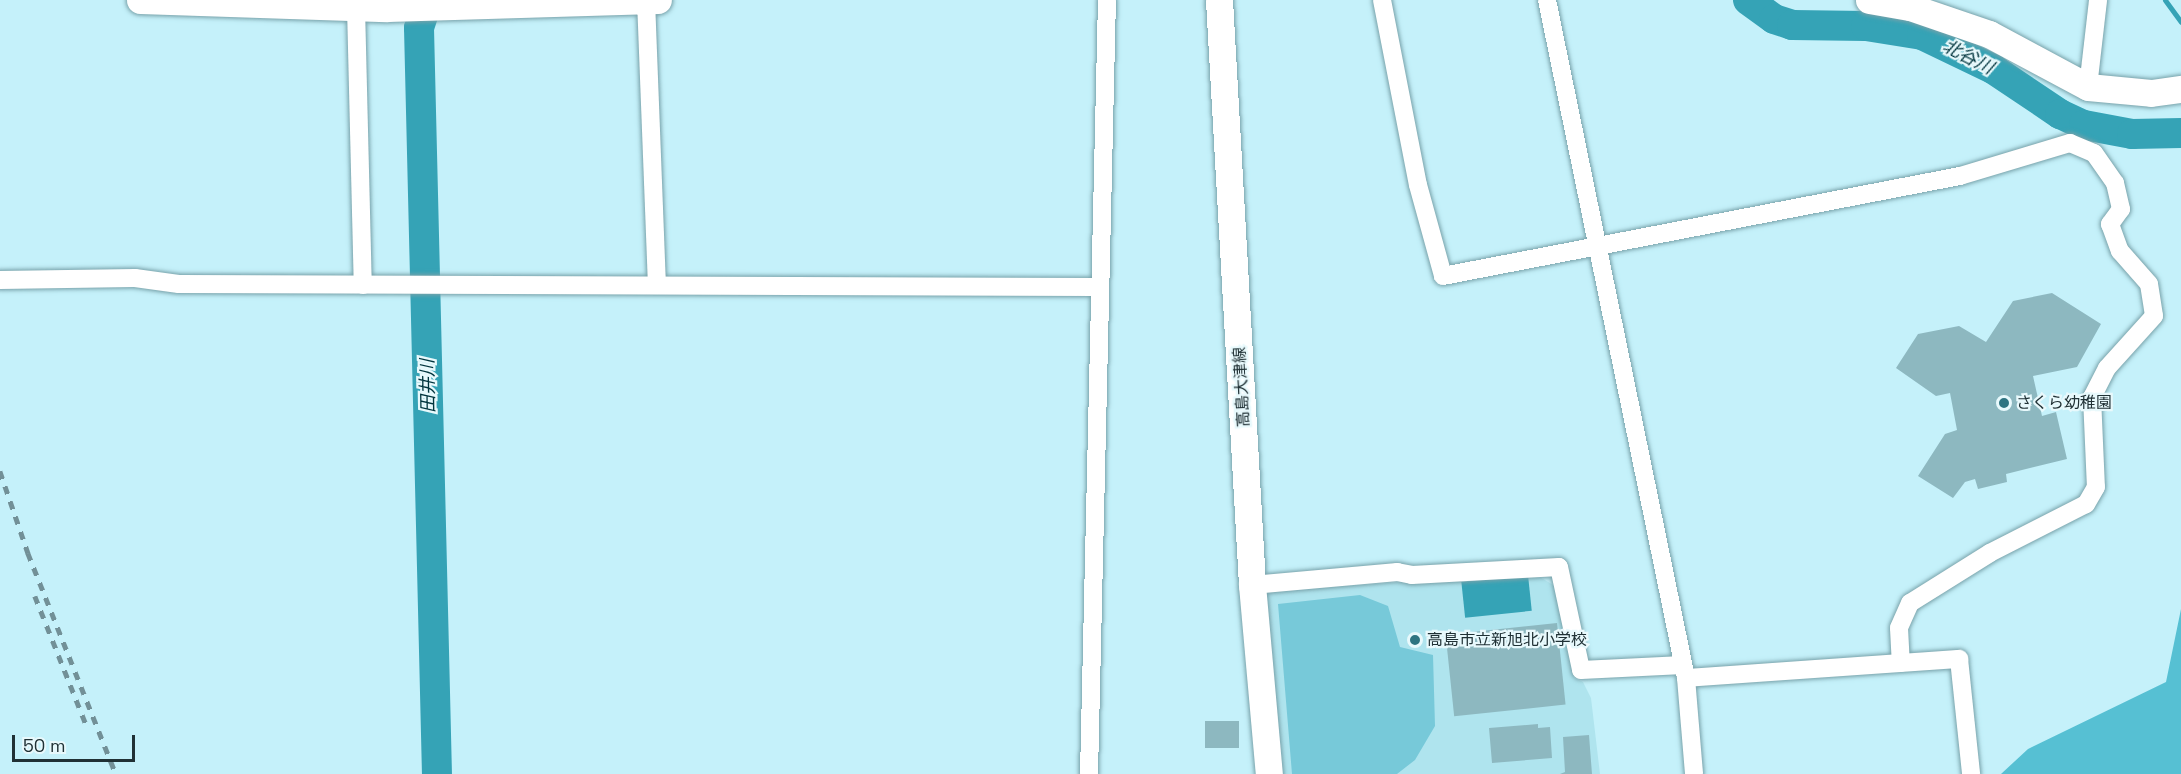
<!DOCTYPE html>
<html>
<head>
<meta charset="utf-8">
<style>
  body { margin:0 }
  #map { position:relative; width:2181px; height:774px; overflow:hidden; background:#c5f1fa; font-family:"Space Grotesk","Noto Sans JP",sans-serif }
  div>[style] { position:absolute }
  .built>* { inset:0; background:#afe4ee }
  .green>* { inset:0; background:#77c9d9 }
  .forest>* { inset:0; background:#56c0d3 }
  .water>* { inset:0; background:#35a3b6; transform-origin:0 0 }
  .stream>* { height:5px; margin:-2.5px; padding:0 2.5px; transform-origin:2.5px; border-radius:2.5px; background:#35a3b6 }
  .river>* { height:30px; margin:-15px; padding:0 15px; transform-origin:15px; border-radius:15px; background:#35a3b6 }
  .building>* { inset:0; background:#8db8c0; transform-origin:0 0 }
  .roads { filter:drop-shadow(0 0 2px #78a2aa) drop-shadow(0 0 2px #78a2aa) }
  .street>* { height:18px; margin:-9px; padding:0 9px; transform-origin:9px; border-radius:9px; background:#fff }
  .secondary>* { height:27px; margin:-13.5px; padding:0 13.5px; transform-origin:13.5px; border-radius:13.5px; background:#fff }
  .rail>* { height:4.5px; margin-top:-2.25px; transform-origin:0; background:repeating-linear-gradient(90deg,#729097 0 8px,transparent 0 16px) }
  .dots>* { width:16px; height:16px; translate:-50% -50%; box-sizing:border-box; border:3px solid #e8f9fc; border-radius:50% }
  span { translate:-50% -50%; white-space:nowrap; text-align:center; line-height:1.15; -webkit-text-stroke:4.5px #e8f9fc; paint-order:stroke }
  .street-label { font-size:16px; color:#203135 }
  .poi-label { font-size:16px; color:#203135 }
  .left { translate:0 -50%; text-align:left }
  .water-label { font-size:18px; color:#00343d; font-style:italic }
  .scale { position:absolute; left:12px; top:735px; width:123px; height:27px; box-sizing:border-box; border:3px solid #203135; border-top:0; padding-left:8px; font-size:18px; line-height:21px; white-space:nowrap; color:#203135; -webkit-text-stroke:4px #e8f9fc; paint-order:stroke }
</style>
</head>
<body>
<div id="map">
  <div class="built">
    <i style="clip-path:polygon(1533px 573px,1555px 586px,1574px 678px,1583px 682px,1591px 698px,1600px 774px,1276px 774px,1263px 596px,1274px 591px)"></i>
  </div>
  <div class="green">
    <i style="clip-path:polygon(1360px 595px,1388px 606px,1400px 647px,1433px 655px,1435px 726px,1415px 760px,1397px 774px,1292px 774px,1278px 604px)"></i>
  </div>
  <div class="forest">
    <i style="clip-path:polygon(2181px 609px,2181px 774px,2001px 774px,2028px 749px,2166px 682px)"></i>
  </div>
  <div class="water">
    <i style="left:1528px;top:575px;width:36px;height:67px;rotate:84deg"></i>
  </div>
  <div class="stream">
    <i style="left:2165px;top:0;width:27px;rotate:54deg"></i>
  </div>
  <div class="river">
    <i style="left:428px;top:0;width:29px;rotate:108deg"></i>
    <i style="left:419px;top:28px;width:746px;rotate:88.62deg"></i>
    <i style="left:1748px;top:0;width:32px;rotate:36deg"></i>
    <i style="left:1774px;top:19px;width:19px;rotate:18deg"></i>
    <i style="left:1792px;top:25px;width:74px;rotate:0.8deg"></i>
    <i style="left:1866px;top:26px;width:57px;rotate:9.1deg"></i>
    <i style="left:1922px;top:35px;width:79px;rotate:25.6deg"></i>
    <i style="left:1993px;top:69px;width:81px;rotate:33.9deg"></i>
    <i style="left:2060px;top:114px;width:26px;rotate:25deg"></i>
    <i style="left:2084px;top:125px;width:49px;rotate:10.6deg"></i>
    <i style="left:2132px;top:134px;width:49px;rotate:-1.2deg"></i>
  </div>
  <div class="building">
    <i style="clip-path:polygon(2052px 293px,2101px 324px,2077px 367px,2033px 376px,2042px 416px,2056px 412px,2067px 459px,2006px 474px,2007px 482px,1978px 489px,1975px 479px,1965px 482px,1953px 498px,1918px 476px,1945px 434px,1957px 430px,1950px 393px,1936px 396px,1896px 368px,1918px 334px,1959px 326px,1986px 342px,2013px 301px)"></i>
    <i style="left:1557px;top:623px;width:82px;height:112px;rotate:84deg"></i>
    <i style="left:1205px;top:721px;width:34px;height:27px"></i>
    <i style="clip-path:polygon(1538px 724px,1538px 728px,1550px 727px,1552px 758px,1492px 763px,1489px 728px)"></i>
    <i style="clip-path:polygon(1589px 735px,1592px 774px,1560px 774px,1565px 772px,1563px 737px)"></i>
  </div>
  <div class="roads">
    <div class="street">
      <i style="left:646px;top:0;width:283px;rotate:87.8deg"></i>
      <i style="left:1382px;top:0;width:188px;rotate:79deg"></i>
      <i style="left:1418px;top:185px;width:94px;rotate:74.6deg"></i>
      <i style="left:1443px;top:276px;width:527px;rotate:-10.95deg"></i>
      <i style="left:1960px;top:176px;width:115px;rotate:-16.7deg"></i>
      <i style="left:2070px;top:143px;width:26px;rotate:23deg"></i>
      <i style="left:2094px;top:153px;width:37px;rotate:55deg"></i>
      <i style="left:2115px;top:183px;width:27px;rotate:77deg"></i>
      <i style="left:2121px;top:209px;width:19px;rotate:126deg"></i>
      <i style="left:2110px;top:224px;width:29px;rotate:70deg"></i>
      <i style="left:2120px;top:251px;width:44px;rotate:48.7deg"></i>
      <i style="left:2149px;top:284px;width:32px;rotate:81deg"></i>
      <i style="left:2154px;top:316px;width:70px;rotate:132.1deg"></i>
      <i style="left:2107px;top:368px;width:33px;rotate:117deg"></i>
      <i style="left:2092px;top:397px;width:90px;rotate:87.5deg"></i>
      <i style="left:2096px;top:487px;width:20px;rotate:120deg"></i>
      <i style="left:2086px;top:504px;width:108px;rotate:153deg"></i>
      <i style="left:1990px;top:553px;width:94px;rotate:148deg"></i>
      <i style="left:1910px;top:603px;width:27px;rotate:114deg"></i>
      <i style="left:1899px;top:628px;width:35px;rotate:87deg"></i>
      <i style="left:1547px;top:0;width:692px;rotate:78.41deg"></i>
      <i style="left:1686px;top:678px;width:96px;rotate:85.2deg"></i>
      <i style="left:356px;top:7px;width:278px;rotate:88.6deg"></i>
      <i style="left:2088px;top:87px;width:88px;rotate:-83.4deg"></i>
      <i style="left:0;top:280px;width:135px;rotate:-0.8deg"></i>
      <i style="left:135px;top:278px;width:44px;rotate:7.8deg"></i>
      <i style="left:179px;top:284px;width:918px;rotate:0.19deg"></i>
      <i style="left:1252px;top:585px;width:146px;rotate:-5.1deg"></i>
      <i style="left:1397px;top:572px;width:15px;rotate:11deg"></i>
      <i style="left:1412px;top:575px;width:147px;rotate:-3.1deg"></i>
      <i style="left:1559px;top:567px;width:105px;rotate:77.9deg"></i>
      <i style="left:1581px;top:670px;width:102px;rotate:-2.8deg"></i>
      <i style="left:1686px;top:678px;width:274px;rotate:-4deg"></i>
      <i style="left:1959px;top:659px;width:116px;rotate:84deg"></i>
      <i style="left:1089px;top:774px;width:774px;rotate:-88.67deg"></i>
    </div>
    <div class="secondary">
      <i style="left:140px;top:0;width:247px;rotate:1.9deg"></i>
      <i style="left:387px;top:8px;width:271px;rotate:-1.7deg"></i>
      <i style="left:1219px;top:0;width:586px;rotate:86.77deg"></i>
      <i style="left:1252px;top:585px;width:190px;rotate:84.9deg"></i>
      <i style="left:1869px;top:0;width:42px;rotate:9.7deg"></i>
      <i style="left:1910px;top:7px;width:83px;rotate:18.9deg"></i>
      <i style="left:1989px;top:34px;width:112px;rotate:28.2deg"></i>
      <i style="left:2088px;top:87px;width:63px;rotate:5.4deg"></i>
      <i style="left:2151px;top:93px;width:30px;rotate:-8deg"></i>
    </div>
  </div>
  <div class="rail">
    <i style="left:0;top:471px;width:87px;rotate:71.1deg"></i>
    <i style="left:28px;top:553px;width:238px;rotate:68.3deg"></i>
    <i style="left:35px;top:596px;width:141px;rotate:68.3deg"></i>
  </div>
  <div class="dots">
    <i style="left:2004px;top:403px;background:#2e7481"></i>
    <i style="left:1415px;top:640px;background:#2e7481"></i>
  </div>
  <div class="street-label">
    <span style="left:1242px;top:387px;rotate:-93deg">高島大津線</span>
  </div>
  <div class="poi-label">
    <span class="left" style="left:2016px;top:403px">さくら幼稚園</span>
    <span class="left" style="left:1427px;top:640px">高島市立新旭北小学校</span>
  </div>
  <div class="water-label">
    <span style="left:1968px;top:57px;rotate:27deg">北谷川</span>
    <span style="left:428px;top:386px;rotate:-91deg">田井川</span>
  </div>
  <div class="scale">50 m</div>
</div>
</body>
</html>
